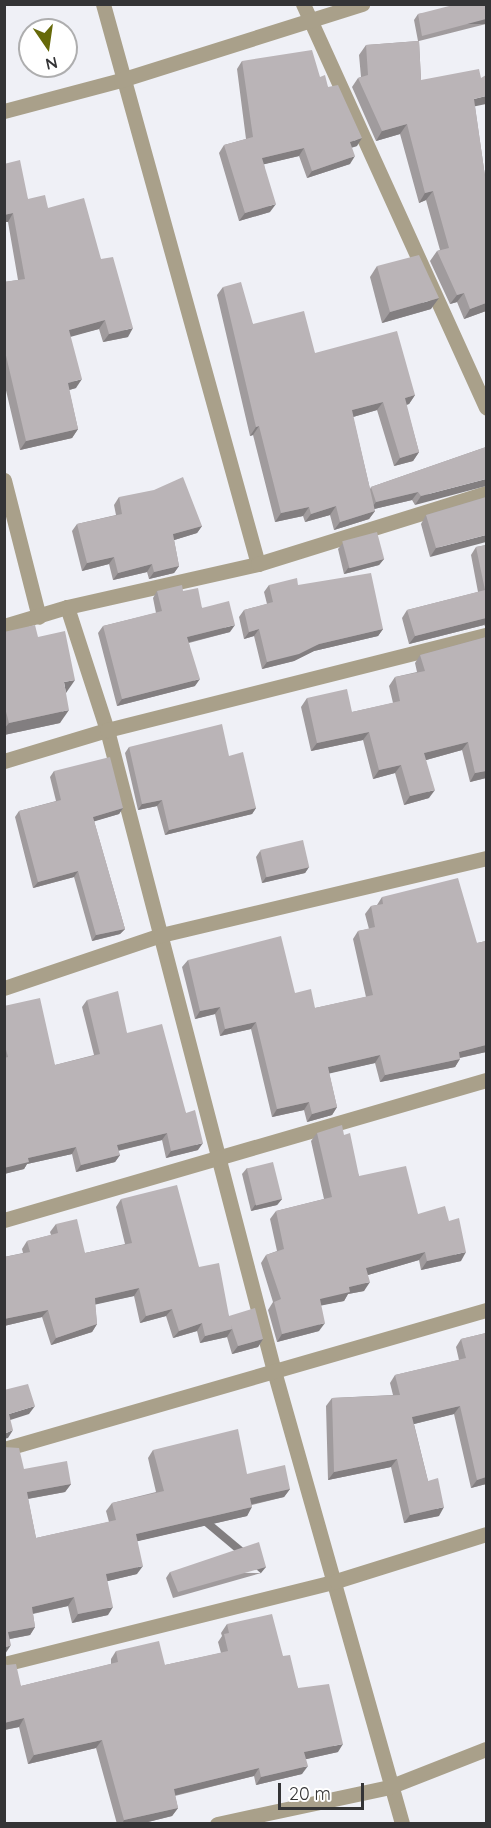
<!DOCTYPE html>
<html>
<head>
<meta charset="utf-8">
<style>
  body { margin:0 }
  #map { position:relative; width:491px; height:1828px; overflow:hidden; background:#eff0f6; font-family:Quicksand,sans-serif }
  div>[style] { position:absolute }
  .minor>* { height:15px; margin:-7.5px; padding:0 7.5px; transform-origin:7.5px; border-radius:7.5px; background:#a9a08a }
  .wall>* { inset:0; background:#a09b9d }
  .shaded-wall>* { inset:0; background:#827e80; transform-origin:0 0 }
  .building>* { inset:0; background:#bab4b7; transform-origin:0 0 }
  span { translate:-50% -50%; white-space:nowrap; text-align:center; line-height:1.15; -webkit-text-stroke:6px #fff; paint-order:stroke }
  .frame { position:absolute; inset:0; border:6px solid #343436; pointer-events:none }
  .north { position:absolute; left:18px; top:18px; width:60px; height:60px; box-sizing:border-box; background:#fff; border:2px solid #aeaeaf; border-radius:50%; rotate:167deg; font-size:16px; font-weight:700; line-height:24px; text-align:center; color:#343436 }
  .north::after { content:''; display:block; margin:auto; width:21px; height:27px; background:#666909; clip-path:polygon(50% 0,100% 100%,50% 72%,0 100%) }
  .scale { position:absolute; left:278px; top:1783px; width:86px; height:27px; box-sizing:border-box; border:3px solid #343436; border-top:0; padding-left:8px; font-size:18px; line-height:21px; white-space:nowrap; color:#343436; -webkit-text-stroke:4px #fff; paint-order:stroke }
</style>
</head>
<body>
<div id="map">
  <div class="minor">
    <i style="left:103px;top:4px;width:581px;rotate:74.53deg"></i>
    <i style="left:303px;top:4px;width:443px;rotate:65.6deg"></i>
    <i style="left:4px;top:111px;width:121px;rotate:-14.8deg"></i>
    <i style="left:121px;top:80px;width:253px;rotate:-17.5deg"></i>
    <i style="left:4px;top:480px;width:141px;rotate:75.7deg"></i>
    <i style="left:67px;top:607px;width:129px;rotate:72deg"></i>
    <i style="left:107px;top:730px;width:662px;rotate:75.4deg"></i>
    <i style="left:274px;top:1371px;width:471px;rotate:74.2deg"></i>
    <i style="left:4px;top:626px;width:66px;rotate:-16.8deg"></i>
    <i style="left:67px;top:607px;width:196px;rotate:-12.7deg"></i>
    <i style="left:258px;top:564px;width:239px;rotate:-17.3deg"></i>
    <i style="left:4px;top:761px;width:108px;rotate:-16.8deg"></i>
    <i style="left:107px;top:730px;width:391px;rotate:-14.1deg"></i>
    <i style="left:4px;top:988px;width:166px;rotate:-18.7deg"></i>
    <i style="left:161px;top:935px;width:334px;rotate:-13.3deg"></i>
    <i style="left:4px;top:1220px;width:502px;rotate:-16.2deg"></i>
    <i style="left:4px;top:1449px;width:502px;rotate:-16.09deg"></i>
    <i style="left:4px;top:1664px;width:342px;rotate:-14deg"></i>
    <i style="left:336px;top:1581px;width:157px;rotate:-17.4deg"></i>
    <i style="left:217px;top:1824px;width:176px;rotate:-12.1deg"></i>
    <i style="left:389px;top:1787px;width:104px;rotate:-21.4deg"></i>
  </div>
  <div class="wall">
    <i style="clip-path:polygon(486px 4px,486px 24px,419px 41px,421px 80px,475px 107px,486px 183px,486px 311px,464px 319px,457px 302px,450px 304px,430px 261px,437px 251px,440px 250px,426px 200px,419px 203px,400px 134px,376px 141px,352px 87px,358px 78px,361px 77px,359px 55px,366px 45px,418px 41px,414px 20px,418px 14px)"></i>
    <i style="clip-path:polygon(242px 61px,320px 77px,328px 87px,357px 146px,352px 147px,350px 164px,307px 178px,299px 156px,264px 164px,270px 212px,239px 221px,219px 153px,224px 145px,246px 139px,237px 69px)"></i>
    <i style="clip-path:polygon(4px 164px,28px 199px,48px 208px,101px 259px,128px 337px,103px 342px,99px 329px,70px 336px,76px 388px,69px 390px,78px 429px,72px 438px,20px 450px,4px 382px,4px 282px,18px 280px,8px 222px,4px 222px)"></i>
    <i style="clip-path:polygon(377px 266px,431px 309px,382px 323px,370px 277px)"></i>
    <i style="clip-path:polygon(223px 287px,253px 324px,315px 353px,415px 395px,409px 404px,406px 405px,419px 452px,413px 461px,394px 466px,377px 410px,353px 417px,370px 489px,371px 487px,486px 447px,415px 505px,412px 500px,374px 509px,375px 511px,369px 519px,334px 530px,330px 515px,305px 522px,303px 516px,275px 522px,253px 435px,250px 436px,217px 295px)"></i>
    <i style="clip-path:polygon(119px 497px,202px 526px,197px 533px,174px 540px,179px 566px,174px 573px,149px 579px,147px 572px,113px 580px,109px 564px,82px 571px,72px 531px,77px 524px,116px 515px,114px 505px)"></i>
    <i style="clip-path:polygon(486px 497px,430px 557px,421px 524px,426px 515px)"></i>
    <i style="clip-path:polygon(343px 543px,384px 559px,379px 565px,344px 574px,338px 549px)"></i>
    <i style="clip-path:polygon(486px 545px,486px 627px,484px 625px,409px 644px,402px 618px,407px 610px,478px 592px,471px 555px,476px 547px)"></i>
    <i style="clip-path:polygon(269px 585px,298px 585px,383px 629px,378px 636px,314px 651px,294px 661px,262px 669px,254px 636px,244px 639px,239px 617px,244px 610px,267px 604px,264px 592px)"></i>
    <i style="clip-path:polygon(157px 591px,183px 591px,230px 632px,189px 643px,195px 686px,117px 706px,98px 633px,103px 626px,156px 613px,153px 598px)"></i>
    <i style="clip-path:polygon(4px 632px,38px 637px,66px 693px,60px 723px,4px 735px)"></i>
    <i style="clip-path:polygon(486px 637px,486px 778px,470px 782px,462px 750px,426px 760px,429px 798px,404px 805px,395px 773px,373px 779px,363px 740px,311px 751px,301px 707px,307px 698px,352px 712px,393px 703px,389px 686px,395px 677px,417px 672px,415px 663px,420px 655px)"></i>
    <i style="clip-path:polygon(129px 747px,229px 756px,256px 808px,252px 814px,165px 835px,157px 806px,138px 810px,125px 753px)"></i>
    <i style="clip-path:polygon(54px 771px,123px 808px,119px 814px,94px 821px,125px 929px,120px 934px,92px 941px,74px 877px,33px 888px,15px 817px,19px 811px,56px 801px,50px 777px)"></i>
    <i style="clip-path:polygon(260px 851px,309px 867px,305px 873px,262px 883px,256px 857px)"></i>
    <i style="clip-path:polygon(382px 897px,477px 943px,486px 941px,486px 1052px,460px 1058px,455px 1067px,380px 1082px,375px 1063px,329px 1073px,337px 1107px,332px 1115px,307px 1122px,304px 1110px,272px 1117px,251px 1029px,220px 1036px,215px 1014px,195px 1019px,182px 967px,188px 960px,295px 993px,315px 1008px,366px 997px,353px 939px,358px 931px,369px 929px,365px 914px,371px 906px,377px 905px)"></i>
    <i style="clip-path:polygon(87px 1000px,127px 1033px,186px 1113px,198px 1150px,166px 1158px,162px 1140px,118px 1151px,120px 1155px,115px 1162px,76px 1172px,72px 1154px,27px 1164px,24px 1169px,4px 1174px,4px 1006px,55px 1065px,94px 1055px,82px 1007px)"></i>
    <i style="clip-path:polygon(317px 1133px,344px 1135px,359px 1176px,418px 1214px,461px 1261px,421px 1270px,419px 1260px,368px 1275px,364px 1291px,348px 1294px,344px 1301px,321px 1305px,319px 1331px,277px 1342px,268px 1310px,273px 1302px,261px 1263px,266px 1255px,277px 1251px,270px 1219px,276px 1211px,324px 1199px,311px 1141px)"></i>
    <i style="clip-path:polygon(247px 1168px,282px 1199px,277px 1205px,251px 1211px,242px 1174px)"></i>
    <i style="clip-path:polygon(121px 1199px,199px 1267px,229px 1316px,263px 1339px,258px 1347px,232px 1354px,227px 1337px,200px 1343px,197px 1331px,173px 1338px,166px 1316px,140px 1323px,134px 1296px,95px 1304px,97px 1324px,92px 1332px,51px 1345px,42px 1317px,4px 1326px,4px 1257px,23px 1253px,22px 1249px,27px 1241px,51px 1235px,50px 1232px,56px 1224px,85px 1253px,125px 1244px,116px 1207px)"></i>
    <i style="clip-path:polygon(486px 1333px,486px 1484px,471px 1488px,454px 1414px,414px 1424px,428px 1481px,439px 1516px,404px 1523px,391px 1467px,328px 1480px,326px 1406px,332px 1398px,393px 1395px,390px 1383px,395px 1375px,459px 1360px,456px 1347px,461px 1339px)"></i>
    <i style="clip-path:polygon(153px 1450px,247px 1474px,290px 1489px,284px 1497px,252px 1505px,247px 1516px,137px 1541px,137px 1574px,107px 1581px,108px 1615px,72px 1623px,68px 1606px,33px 1614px,35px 1627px,30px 1635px,10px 1639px,5px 1654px,24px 1469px,71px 1484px,65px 1492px,28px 1499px,36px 1538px,109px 1522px,106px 1511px,112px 1503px,156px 1492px,148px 1458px)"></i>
    <i style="clip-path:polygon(170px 1572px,261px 1573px,173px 1598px,166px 1578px)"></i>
    <i style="clip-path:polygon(227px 1624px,283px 1656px,298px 1688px,338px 1752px,306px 1759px,302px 1774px,256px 1785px,254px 1776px,175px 1796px,178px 1808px,172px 1816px,140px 1824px,117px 1824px,96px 1748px,28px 1764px,19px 1727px,4px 1730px,4px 1663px,21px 1686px,111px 1664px,111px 1659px,116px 1651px,165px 1665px,221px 1653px,218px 1642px,222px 1636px,221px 1633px)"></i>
  </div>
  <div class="shaded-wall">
    <i style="left:486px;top:19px;width:5px;height:66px;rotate:90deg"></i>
    <i style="clip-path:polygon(486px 96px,486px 104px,467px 108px,474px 99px)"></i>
    <i style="clip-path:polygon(407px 124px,400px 134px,376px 141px,382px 131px)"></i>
    <i style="clip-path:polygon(362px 138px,357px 146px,345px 150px,350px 142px)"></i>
    <i style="clip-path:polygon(304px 148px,299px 156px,257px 166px,262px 158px)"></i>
    <i style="clip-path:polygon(355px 156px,350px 164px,307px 178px,312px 171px)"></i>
    <i style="clip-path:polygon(433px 191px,426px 200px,419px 203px,425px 193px)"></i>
    <i style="clip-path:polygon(276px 204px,270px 212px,239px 221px,245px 213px)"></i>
    <i style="clip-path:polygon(13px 213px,8px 222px,4px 222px,4px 215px)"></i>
    <i style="clip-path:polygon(464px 293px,457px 302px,450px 304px,457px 295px)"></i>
    <i style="clip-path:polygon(439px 298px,431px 309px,382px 323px,390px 312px)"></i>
    <i style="clip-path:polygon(486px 303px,486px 311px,464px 319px,470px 309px)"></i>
    <i style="clip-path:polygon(105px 320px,99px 329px,63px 339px,69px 330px)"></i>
    <i style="clip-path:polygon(133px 328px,128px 337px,103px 342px,109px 334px)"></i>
    <i style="clip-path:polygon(82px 379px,76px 388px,62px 392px,68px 383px)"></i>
    <i style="clip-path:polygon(415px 395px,409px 404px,399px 407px,405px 398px)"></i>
    <i style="clip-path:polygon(383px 402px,377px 410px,346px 419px,352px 410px)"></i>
    <i style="clip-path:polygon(259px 426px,253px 435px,250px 436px,256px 427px)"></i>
    <i style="clip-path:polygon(78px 429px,72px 438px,20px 450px,26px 441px)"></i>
    <i style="clip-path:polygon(419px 452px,413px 461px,394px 466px,400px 458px)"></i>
    <i style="clip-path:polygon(486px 479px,486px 486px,415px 505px,421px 496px)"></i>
    <i style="clip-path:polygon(418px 492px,412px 500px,370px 510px,376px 502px)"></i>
    <i style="clip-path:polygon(336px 506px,330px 515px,305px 522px,311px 514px)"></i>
    <i style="clip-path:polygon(309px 507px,303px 516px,275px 522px,281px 513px)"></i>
    <i style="clip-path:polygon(375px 511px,369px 519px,334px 530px,340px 522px)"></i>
    <i style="clip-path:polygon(202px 526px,197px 533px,168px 542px,173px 534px)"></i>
    <i style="clip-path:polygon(486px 535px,486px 542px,430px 557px,436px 548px)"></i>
    <i style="clip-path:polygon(114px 557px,109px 564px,82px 571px,87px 563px)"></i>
    <i style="clip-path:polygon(384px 559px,379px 565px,344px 574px,348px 568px)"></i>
    <i style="clip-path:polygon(152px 564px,147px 572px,113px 580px,118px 573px)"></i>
    <i style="clip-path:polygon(179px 566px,174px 573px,149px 579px,154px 572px)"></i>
    <i style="clip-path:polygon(486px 618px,486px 622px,484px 625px,409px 644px,415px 636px)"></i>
    <i style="clip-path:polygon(235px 625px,230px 632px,182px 644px,187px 637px)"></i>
    <i style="clip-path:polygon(259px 629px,254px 636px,244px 639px,249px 632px)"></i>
    <i style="clip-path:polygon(383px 629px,378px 636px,314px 651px,294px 661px,262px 669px,267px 662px,319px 644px)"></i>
    <i style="clip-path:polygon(200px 679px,195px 686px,117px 706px,122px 699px)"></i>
    <i style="clip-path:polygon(75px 680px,66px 693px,64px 682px)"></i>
    <i style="clip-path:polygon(69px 710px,60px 723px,4px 735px,4px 729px,9px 723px)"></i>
    <i style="clip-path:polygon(369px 732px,363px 740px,311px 751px,317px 743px)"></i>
    <i style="clip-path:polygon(468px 742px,462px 750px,419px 762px,424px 753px)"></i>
    <i style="clip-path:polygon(401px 765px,395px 773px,373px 779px,379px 770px)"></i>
    <i style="clip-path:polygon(486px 771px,486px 778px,470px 782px,475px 773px)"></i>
    <i style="clip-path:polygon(435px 790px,429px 798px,404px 805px,410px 796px)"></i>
    <i style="clip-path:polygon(162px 800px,157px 806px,138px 810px,142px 804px)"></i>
    <i style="clip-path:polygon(123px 808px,119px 814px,89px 823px,93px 817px)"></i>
    <i style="clip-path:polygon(256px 808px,252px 814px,165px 835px,169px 830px)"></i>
    <i style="clip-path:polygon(309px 867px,305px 873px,262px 883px,266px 877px)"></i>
    <i style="clip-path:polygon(78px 871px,74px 877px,33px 888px,38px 882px)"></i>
    <i style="clip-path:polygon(125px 929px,120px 934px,92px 941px,96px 935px)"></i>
    <i style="clip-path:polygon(220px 1007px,215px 1014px,195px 1019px,200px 1011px)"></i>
    <i style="clip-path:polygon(256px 1022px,251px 1029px,220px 1036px,225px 1029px)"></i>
    <i style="clip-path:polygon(486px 1045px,486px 1052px,454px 1059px,459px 1052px)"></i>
    <i style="clip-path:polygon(380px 1055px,375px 1063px,323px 1075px,328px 1067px)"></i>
    <i style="clip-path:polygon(460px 1059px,455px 1067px,380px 1082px,385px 1075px)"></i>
    <i style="clip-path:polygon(309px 1102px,304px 1110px,272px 1117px,277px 1109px)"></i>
    <i style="clip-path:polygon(337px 1107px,332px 1115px,307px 1122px,312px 1114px)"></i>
    <i style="clip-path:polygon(167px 1133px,162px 1140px,112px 1152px,117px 1145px)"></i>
    <i style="clip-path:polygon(203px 1143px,198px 1150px,166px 1158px,171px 1151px)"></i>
    <i style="clip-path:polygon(76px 1147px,72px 1154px,27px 1164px,24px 1169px,4px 1174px,4px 1168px,28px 1158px)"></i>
    <i style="clip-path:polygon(120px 1155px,115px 1162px,76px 1172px,81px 1165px)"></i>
    <i style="clip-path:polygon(282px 1199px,277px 1205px,251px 1211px,255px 1205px)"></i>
    <i style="clip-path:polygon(425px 1252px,419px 1260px,361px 1277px,366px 1268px)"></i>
    <i style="clip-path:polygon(466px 1252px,461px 1261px,421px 1270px,427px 1261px)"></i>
    <i style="clip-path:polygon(370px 1282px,364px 1291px,348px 1294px,344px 1301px,314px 1307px,320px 1299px,349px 1287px)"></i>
    <i style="clip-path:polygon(139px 1288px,134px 1296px,89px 1306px,95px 1298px)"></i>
    <i style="clip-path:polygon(172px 1309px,166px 1316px,140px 1323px,146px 1316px)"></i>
    <i style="clip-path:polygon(48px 1310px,42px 1317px,4px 1326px,4px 1319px)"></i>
    <i style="clip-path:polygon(202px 1323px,197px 1331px,173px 1338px,179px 1331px)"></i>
    <i style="clip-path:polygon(325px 1323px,319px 1331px,277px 1342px,282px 1334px)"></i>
    <i style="clip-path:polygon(97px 1324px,92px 1332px,51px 1345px,56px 1338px)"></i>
    <i style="clip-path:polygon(232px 1329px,227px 1337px,200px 1343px,205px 1336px)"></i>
    <i style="clip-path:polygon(263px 1339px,258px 1347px,232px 1354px,238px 1346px)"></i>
    <i style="clip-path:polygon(35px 1406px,29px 1414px,4px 1422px,9px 1414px)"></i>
    <i style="clip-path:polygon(460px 1406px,454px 1414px,406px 1426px,412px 1417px)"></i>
    <i style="clip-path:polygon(13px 1430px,8px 1438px,4px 1439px,4px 1434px)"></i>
    <i style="clip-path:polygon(397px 1459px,391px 1467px,328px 1480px,334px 1472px)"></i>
    <i style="clip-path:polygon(486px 1477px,486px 1484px,471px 1488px,477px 1480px)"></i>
    <i style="clip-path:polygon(71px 1484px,65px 1492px,21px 1500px,27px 1492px)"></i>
    <i style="clip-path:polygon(290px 1489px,284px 1497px,244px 1506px,250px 1498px)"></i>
    <i style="clip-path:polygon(252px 1507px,247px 1516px,130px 1543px,136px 1534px)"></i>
    <i style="clip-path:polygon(444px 1507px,439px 1516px,404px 1523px,410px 1515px)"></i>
    <i style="clip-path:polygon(143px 1566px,137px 1574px,100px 1583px,106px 1574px)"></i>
    <i style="left:266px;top:1567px;width:8px;height:91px;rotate:130deg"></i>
    <i style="clip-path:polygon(74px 1597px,68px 1606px,26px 1615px,32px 1607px)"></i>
    <i style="clip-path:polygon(113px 1607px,108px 1615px,72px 1623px,78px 1614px)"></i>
    <i style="clip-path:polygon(35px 1627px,30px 1635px,4px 1640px,8px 1632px)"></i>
    <i style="clip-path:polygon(11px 1645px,5px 1654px,4px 1654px,4px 1648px)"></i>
    <i style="clip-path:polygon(24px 1718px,19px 1727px,4px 1730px,4px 1723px)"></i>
    <i style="clip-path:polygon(102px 1740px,96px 1748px,28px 1764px,34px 1755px)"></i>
    <i style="clip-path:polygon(343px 1744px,338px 1752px,298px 1761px,304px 1752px)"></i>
    <i style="clip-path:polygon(308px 1766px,302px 1774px,256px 1785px,261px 1777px)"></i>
    <i style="clip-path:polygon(259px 1768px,254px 1776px,168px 1797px,174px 1789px)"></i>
    <i style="clip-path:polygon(178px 1808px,172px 1816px,140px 1824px,122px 1824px,124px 1820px)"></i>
  </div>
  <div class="building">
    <i style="clip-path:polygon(457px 4px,486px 4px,486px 19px,422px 36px,418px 14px)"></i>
    <i style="clip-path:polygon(419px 41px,421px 80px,479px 69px,481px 78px,486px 75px,486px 96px,474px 99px,486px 183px,486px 303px,470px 309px,464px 293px,457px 295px,437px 251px,449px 248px,433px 191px,425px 193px,407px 124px,382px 131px,358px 78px,368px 75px,366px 45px)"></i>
    <i style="clip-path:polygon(312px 50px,320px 77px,325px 75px,328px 87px,338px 85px,362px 138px,350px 142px,355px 156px,312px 171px,304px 148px,262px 158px,276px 204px,245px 213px,224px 145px,253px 137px,242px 61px)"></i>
    <i style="clip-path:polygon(20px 160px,28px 199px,45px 195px,48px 208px,84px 198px,101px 259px,113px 257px,133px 328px,109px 334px,105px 320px,69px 330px,82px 379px,68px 383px,78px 429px,26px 441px,4px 347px,4px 282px,25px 279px,13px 213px,4px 215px,4px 164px)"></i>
    <i style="clip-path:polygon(419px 255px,439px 298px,390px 312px,377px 266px)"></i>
    <i style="clip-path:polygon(241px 282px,253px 324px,304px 311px,315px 353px,397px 331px,415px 395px,405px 398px,419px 452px,400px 458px,383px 402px,352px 410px,375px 511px,340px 522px,336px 506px,311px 514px,309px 507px,281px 513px,259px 426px,256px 427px,223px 287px)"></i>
    <i style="clip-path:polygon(486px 447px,486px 479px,421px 496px,418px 492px,376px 502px,371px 487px)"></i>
    <i style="clip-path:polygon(183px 477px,202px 526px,173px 534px,179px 566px,154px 572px,152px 564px,118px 573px,114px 557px,87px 563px,77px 524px,122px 514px,119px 497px,154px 490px)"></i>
    <i style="clip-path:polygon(486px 497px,486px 535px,436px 548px,426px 515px)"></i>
    <i style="left:377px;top:532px;width:28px;height:36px;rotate:75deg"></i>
    <i style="clip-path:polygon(486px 545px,486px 618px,415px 636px,407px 610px,485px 590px,476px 547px)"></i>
    <i style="clip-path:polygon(371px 573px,383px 629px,319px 644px,299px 654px,267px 662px,259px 629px,249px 632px,244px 610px,273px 602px,269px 585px,297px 578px,298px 585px)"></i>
    <i style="clip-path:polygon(182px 585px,183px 591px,198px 588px,202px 608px,229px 601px,235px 625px,187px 637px,200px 679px,122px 699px,103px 626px,162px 611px,157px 591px)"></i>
    <i style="clip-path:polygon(35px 625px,38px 637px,65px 631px,75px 680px,64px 682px,69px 710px,9px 723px,4px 704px,4px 632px)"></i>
    <i style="clip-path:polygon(486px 637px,486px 771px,475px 773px,468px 742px,424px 753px,435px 790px,410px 796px,401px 765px,379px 770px,369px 732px,317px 743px,307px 698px,347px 689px,352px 712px,400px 701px,395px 677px,425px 671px,420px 655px)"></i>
    <i style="clip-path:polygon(222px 724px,229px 756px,243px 752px,256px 808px,169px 830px,162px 800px,142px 804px,129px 747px)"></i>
    <i style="clip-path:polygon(110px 757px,123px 808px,93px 817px,125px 929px,96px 935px,78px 871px,38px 882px,19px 811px,61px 800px,54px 771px)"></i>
    <i style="left:303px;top:840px;width:28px;height:44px;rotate:77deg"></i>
    <i style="clip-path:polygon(458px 878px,477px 943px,486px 941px,486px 1045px,459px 1052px,460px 1059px,385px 1075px,380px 1055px,328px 1067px,337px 1107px,312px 1114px,309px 1102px,277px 1109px,256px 1022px,225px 1029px,220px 1007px,200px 1011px,188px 960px,281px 936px,295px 993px,311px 989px,315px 1008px,373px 995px,358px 931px,375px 927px,371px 906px,383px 904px,382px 897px)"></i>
    <i style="clip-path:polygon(118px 991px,127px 1033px,162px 1024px,186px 1113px,195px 1110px,203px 1143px,171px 1151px,167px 1133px,117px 1145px,120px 1155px,81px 1165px,76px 1147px,28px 1158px,29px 1162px,4px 1168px,4px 1058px,8px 1057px,4px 1042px,4px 1006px,40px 998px,55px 1065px,100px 1054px,87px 1000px)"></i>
    <i style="clip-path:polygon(342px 1125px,344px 1135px,350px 1133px,359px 1176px,406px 1166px,418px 1214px,445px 1206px,449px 1221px,459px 1218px,466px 1252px,427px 1261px,425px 1252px,366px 1268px,370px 1282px,349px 1287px,350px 1292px,320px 1299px,325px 1323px,282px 1334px,274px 1302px,281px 1299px,266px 1255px,284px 1249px,276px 1211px,332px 1197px,317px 1133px)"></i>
    <i style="left:273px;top:1162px;width:38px;height:27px;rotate:76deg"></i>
    <i style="clip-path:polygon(177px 1185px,199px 1267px,219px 1263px,229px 1316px,255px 1308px,263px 1339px,238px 1346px,231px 1325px,232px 1329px,205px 1336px,202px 1323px,179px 1331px,172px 1309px,146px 1316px,139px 1288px,95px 1298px,97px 1324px,56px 1338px,48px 1310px,4px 1319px,4px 1257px,30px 1252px,27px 1241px,58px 1233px,56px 1224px,77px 1219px,85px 1253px,132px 1243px,121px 1199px)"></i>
    <i style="clip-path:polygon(486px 1333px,486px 1477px,477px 1480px,460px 1406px,412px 1417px,428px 1481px,438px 1478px,444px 1507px,410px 1515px,397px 1459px,334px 1472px,332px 1398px,400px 1395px,395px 1375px,466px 1358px,461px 1339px)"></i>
    <i style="clip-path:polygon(28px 1384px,35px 1406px,9px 1414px,13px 1430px,4px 1434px,4px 1390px)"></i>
    <i style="clip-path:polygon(238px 1429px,247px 1474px,285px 1465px,290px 1489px,250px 1498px,252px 1507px,136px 1534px,143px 1566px,106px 1574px,113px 1607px,78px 1614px,74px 1597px,32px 1607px,35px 1627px,8px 1632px,11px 1645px,4px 1648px,4px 1447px,19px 1448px,24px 1469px,67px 1461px,71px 1484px,27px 1492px,36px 1538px,116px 1520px,112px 1503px,164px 1491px,153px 1450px)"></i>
    <i style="clip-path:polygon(259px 1542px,266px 1567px,178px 1592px,170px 1572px)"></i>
    <i style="clip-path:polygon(272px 1614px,283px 1656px,290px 1655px,298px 1688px,329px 1684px,343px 1744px,304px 1752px,308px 1766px,261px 1777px,259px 1768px,174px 1789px,178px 1808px,124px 1820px,102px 1740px,34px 1755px,24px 1718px,4px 1723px,4px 1663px,7px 1665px,16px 1664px,21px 1686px,118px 1662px,116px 1651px,159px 1641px,165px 1665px,228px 1651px,224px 1634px,229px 1633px,227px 1624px)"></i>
  </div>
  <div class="frame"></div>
  <div class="north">N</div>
  <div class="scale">20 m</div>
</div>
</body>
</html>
